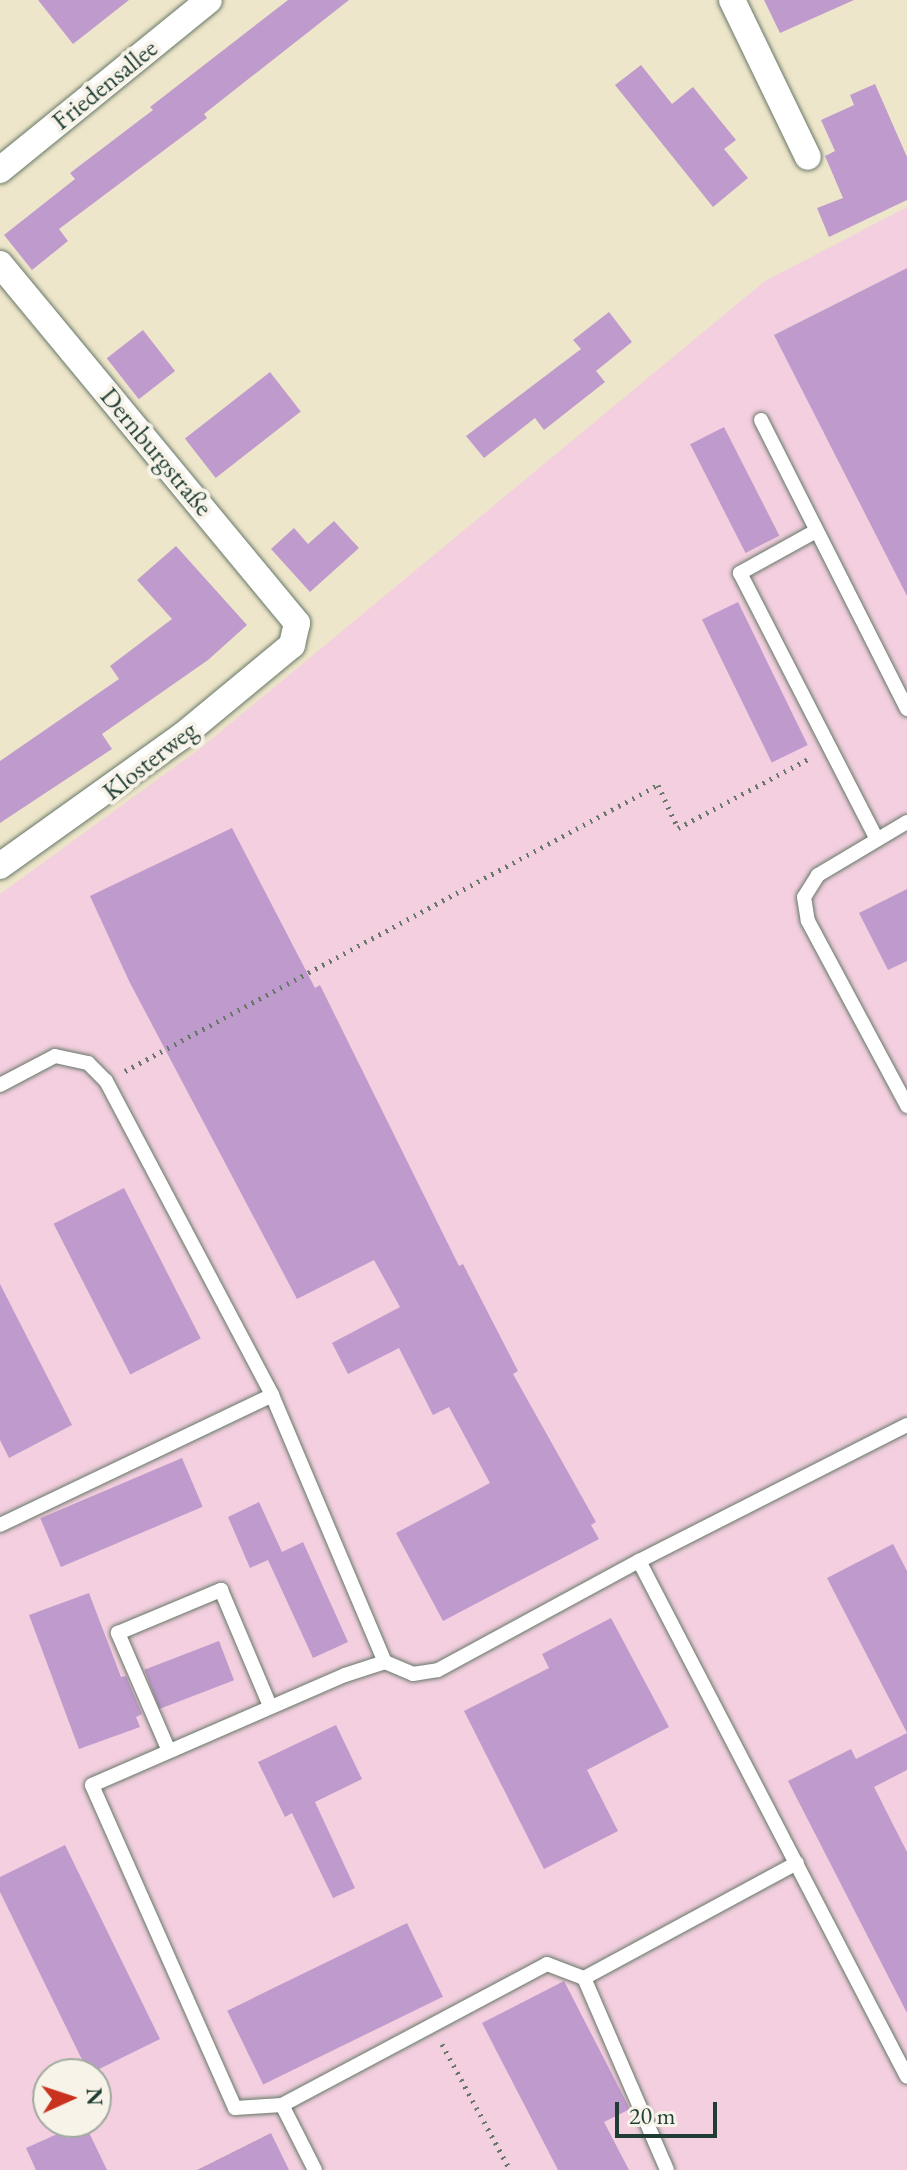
<!DOCTYPE html>
<html>
<head>
<meta charset="utf-8">
<style>
  body { margin:0 }
  #map { position:relative; width:907px; height:2170px; overflow:hidden; background:#eee6ca; font-family:"EB Garamond",serif }
  div>[style] { position:absolute }
  .built>* { inset:0; background:#f3cfdf }
  .building>* { inset:0; background:#bf9bcd; transform-origin:0 0 }
  .path>* { height:5px; margin-top:-2.5px; transform-origin:0; background:repeating-linear-gradient(90deg,#677868 0 2px,transparent 0 8px) }
  .roads { filter:drop-shadow(0 0 2px #677868) drop-shadow(0 0 2px #677868) }
  .lane>* { height:14px; margin:-7px; padding:0 7px; transform-origin:7px; border-radius:7px; background:#fff }
  .street>* { height:26px; margin:-13px; padding:0 13px; transform-origin:13px; border-radius:13px; background:#fff }
  span { translate:-50% -50%; white-space:nowrap; text-align:center; line-height:1.15; -webkit-text-stroke:8px #f7f3e8; paint-order:stroke }
  .street-label { font-size:26px; color:#1f3d34 }
  .north { position:absolute; left:32px; top:2058px; width:80px; height:80px; box-sizing:border-box; background:#f7f3e8; border:2px solid #a1aaa0; border-radius:50%; rotate:87deg; font-size:22px; font-weight:700; line-height:32px; text-align:center; color:#1f3d34 }
  .north::after { content:''; display:block; margin:auto; width:28px; height:36px; background:#c8321e; clip-path:polygon(50% 0,100% 100%,50% 72%,0 100%) }
  .scale { position:absolute; left:615px; top:2102px; width:102px; height:36px; box-sizing:border-box; border:4px solid #1f3d34; border-top:0; padding-left:10px; font-size:24px; line-height:28px; white-space:nowrap; color:#1f3d34; -webkit-text-stroke:6px #f7f3e8; paint-order:stroke }
</style>
</head>
<body>
<div id="map">
  <div class="built">
    <i style="clip-path:polygon(evenodd,907px 207px,907px 2170px,0 2170px,0 894px,202px 747px,765px 281px,907px 207px,48px 2074px,96px 2074px,96px 2122px,48px 2122px,48px 2074px)"></i>
  </div>
  <div class="building">
    <i style="clip-path:polygon(38px 0,129px 0,73px 44px)"></i>
    <i style="clip-path:polygon(288px 0,349px 0,204px 114px,207px 118px,59px 229px,68px 241px,32px 270px,4px 235px,75px 179px,70px 173px,153px 110px,150px 107px)"></i>
    <i style="clip-path:polygon(764px 0,854px 0,780px 33px)"></i>
    <i style="clip-path:polygon(641px 65px,672px 104px,693px 87px,736px 140px,724px 149px,748px 178px,713px 207px,615px 85px)"></i>
    <i style="clip-path:polygon(875px 84px,907px 157px,907px 200px,829px 237px,817px 208px,843px 198px,825px 156px,835px 151px,821px 120px,854px 105px,850px 95px)"></i>
    <i style="clip-path:polygon(907px 268px,907px 596px,774px 335px)"></i>
    <i style="clip-path:polygon(609px 312px,632px 342px,596px 371px,605px 382px,544px 430px,535px 418px,484px 458px,466px 436px,581px 349px,573px 340px)"></i>
    <i style="left:143px;top:330px;width:52px;height:46px;rotate:52deg"></i>
    <i style="left:270px;top:372px;width:50px;height:108px;rotate:52deg"></i>
    <i style="left:724px;top:427px;width:122px;height:38px;rotate:63deg"></i>
    <i style="clip-path:polygon(334px 521px,359px 548px,310px 592px,271px 549px,294px 528px,308px 544px)"></i>
    <i style="clip-path:polygon(176px 546px,247px 625px,208px 660px,102px 734px,112px 749px,0 823px,0 761px,119px 679px,110px 666px,172px 619px,137px 580px)"></i>
    <i style="left:738px;top:602px;width:159px;height:40px;rotate:64deg"></i>
    <i style="clip-path:polygon(232px 828px,315px 988px,320px 985px,459px 1266px,463px 1264px,518px 1371px,513px 1374px,596px 1522px,591px 1525px,599px 1539px,443px 1621px,396px 1533px,490px 1483px,449px 1407px,433px 1415px,399px 1348px,348px 1374px,332px 1343px,400px 1307px,374px 1260px,297px 1299px,129px 981px,90px 896px)"></i>
    <i style="clip-path:polygon(907px 889px,907px 961px,888px 970px,859px 913px)"></i>
    <i style="left:124px;top:1188px;width:169px;height:79px;rotate:63deg"></i>
    <i style="clip-path:polygon(0 1284px,72px 1425px,9px 1458px,0 1440px)"></i>
    <i style="left:182px;top:1458px;width:53px;height:154px;rotate:67deg"></i>
    <i style="clip-path:polygon(259px 1502px,282px 1552px,303px 1542px,348px 1642px,313px 1658px,268px 1560px,250px 1568px,228px 1517px)"></i>
    <i style="clip-path:polygon(893px 1544px,907px 1571px,907px 1770px,874px 1787px,907px 1852px,907px 2013px,788px 1781px,851px 1749px,856px 1759px,907px 1733px,827px 1578px)"></i>
    <i style="clip-path:polygon(89px 1593px,121px 1677px,126px 1676px,142px 1714px,136px 1717px,140px 1727px,79px 1749px,29px 1615px)"></i>
    <i style="clip-path:polygon(611px 1618px,669px 1727px,587px 1770px,618px 1831px,544px 1869px,464px 1711px,549px 1668px,542px 1654px)"></i>
    <i style="left:219px;top:1641px;width:42px;height:80px;rotate:69deg"></i>
    <i style="clip-path:polygon(336px 1725px,362px 1779px,315px 1802px,355px 1888px,333px 1898px,292px 1813px,285px 1817px,258px 1762px)"></i>
    <i style="clip-path:polygon(65px 1845px,160px 2039px,89px 2074px,0 1892px,0 1877px)"></i>
    <i style="left:407px;top:1923px;width:82px;height:200px;rotate:64deg"></i>
    <i style="clip-path:polygon(564px 1981px,630px 2109px,604px 2122px,629px 2170px,558px 2170px,482px 2023px)"></i>
    <i style="clip-path:polygon(84px 2122px,107px 2170px,36px 2170px,26px 2148px)"></i>
    <i style="clip-path:polygon(271px 2133px,289px 2170px,197px 2170px)"></i>
  </div>
  <div class="path">
    <i style="left:125px;top:1071px;width:605px;rotate:-28.22deg"></i>
    <i style="left:658px;top:785px;width:47px;rotate:65.1deg"></i>
    <i style="left:678px;top:828px;width:149px;rotate:-27.9deg"></i>
    <i style="left:442px;top:2044px;width:143px;rotate:61.6deg"></i>
  </div>
  <div class="roads">
    <div class="lane">
      <i style="left:761px;top:420px;width:324px;rotate:63.2deg"></i>
      <i style="left:816px;top:531px;width:87px;rotate:151.1deg"></i>
      <i style="left:740px;top:573px;width:298px;rotate:62.8deg"></i>
      <i style="left:907px;top:822px;width:104px;rotate:149.2deg"></i>
      <i style="left:818px;top:875px;width:26px;rotate:122deg"></i>
      <i style="left:804px;top:897px;width:24px;rotate:81deg"></i>
      <i style="left:808px;top:921px;width:210px;rotate:61.8deg"></i>
      <i style="left:0;top:1085px;width:62px;rotate:-27.8deg"></i>
      <i style="left:55px;top:1056px;width:34px;rotate:12deg"></i>
      <i style="left:88px;top:1063px;width:25px;rotate:45deg"></i>
      <i style="left:106px;top:1081px;width:355px;rotate:62.1deg"></i>
      <i style="left:907px;top:1425px;width:301px;rotate:153.1deg"></i>
      <i style="left:639px;top:1561px;width:581px;rotate:62.55deg"></i>
      <i style="left:0;top:1525px;width:301px;rotate:-25.5deg"></i>
      <i style="left:272px;top:1395px;width:290px;rotate:67.1deg"></i>
      <i style="left:169px;top:1751px;width:129px;rotate:-113.4deg"></i>
      <i style="left:118px;top:1633px;width:112px;rotate:-22.7deg"></i>
      <i style="left:221px;top:1590px;width:126px;rotate:67.1deg"></i>
      <i style="left:584px;top:1978px;width:209px;rotate:66.6deg"></i>
      <i style="left:282px;top:2105px;width:47px;rotate:176.3deg"></i>
      <i style="left:235px;top:2108px;width:353px;rotate:-113.9deg"></i>
      <i style="left:92px;top:1785px;width:276px;rotate:-23.5deg"></i>
      <i style="left:345px;top:1675px;width:42px;rotate:-18deg"></i>
      <i style="left:385px;top:1662px;width:30px;rotate:23deg"></i>
      <i style="left:413px;top:1674px;width:25px;rotate:-9deg"></i>
      <i style="left:438px;top:1670px;width:229px;rotate:-28.5deg"></i>
      <i style="left:315px;top:2170px;width:73px;rotate:-116.9deg"></i>
      <i style="left:282px;top:2105px;width:300px;rotate:-28deg"></i>
      <i style="left:547px;top:1964px;width:40px;rotate:21deg"></i>
      <i style="left:584px;top:1978px;width:242px;rotate:-28.4deg"></i>
    </div>
    <div class="street">
      <i style="left:732px;top:0;width:174px;rotate:64.2deg"></i>
      <i style="left:0;top:170px;width:269px;rotate:-39.1deg"></i>
      <i style="left:0;top:264px;width:466px;rotate:50.4deg"></i>
      <i style="left:297px;top:623px;width:23px;rotate:103deg"></i>
      <i style="left:292px;top:645px;width:143px;rotate:140.4deg"></i>
      <i style="left:182px;top:736px;width:224px;rotate:144.5deg"></i>
    </div>
  </div>
  <div class="street-label">
    <span style="left:105px;top:85px;rotate:-39deg">Friedensallee</span>
    <span style="left:156px;top:452px;rotate:50deg">Dernburgstraße</span>
    <span style="left:150px;top:761px;rotate:-38deg">Klosterweg</span>
  </div>
  <div class="north">N</div>
  <div class="scale">20 m</div>
</div>
</body>
</html>
